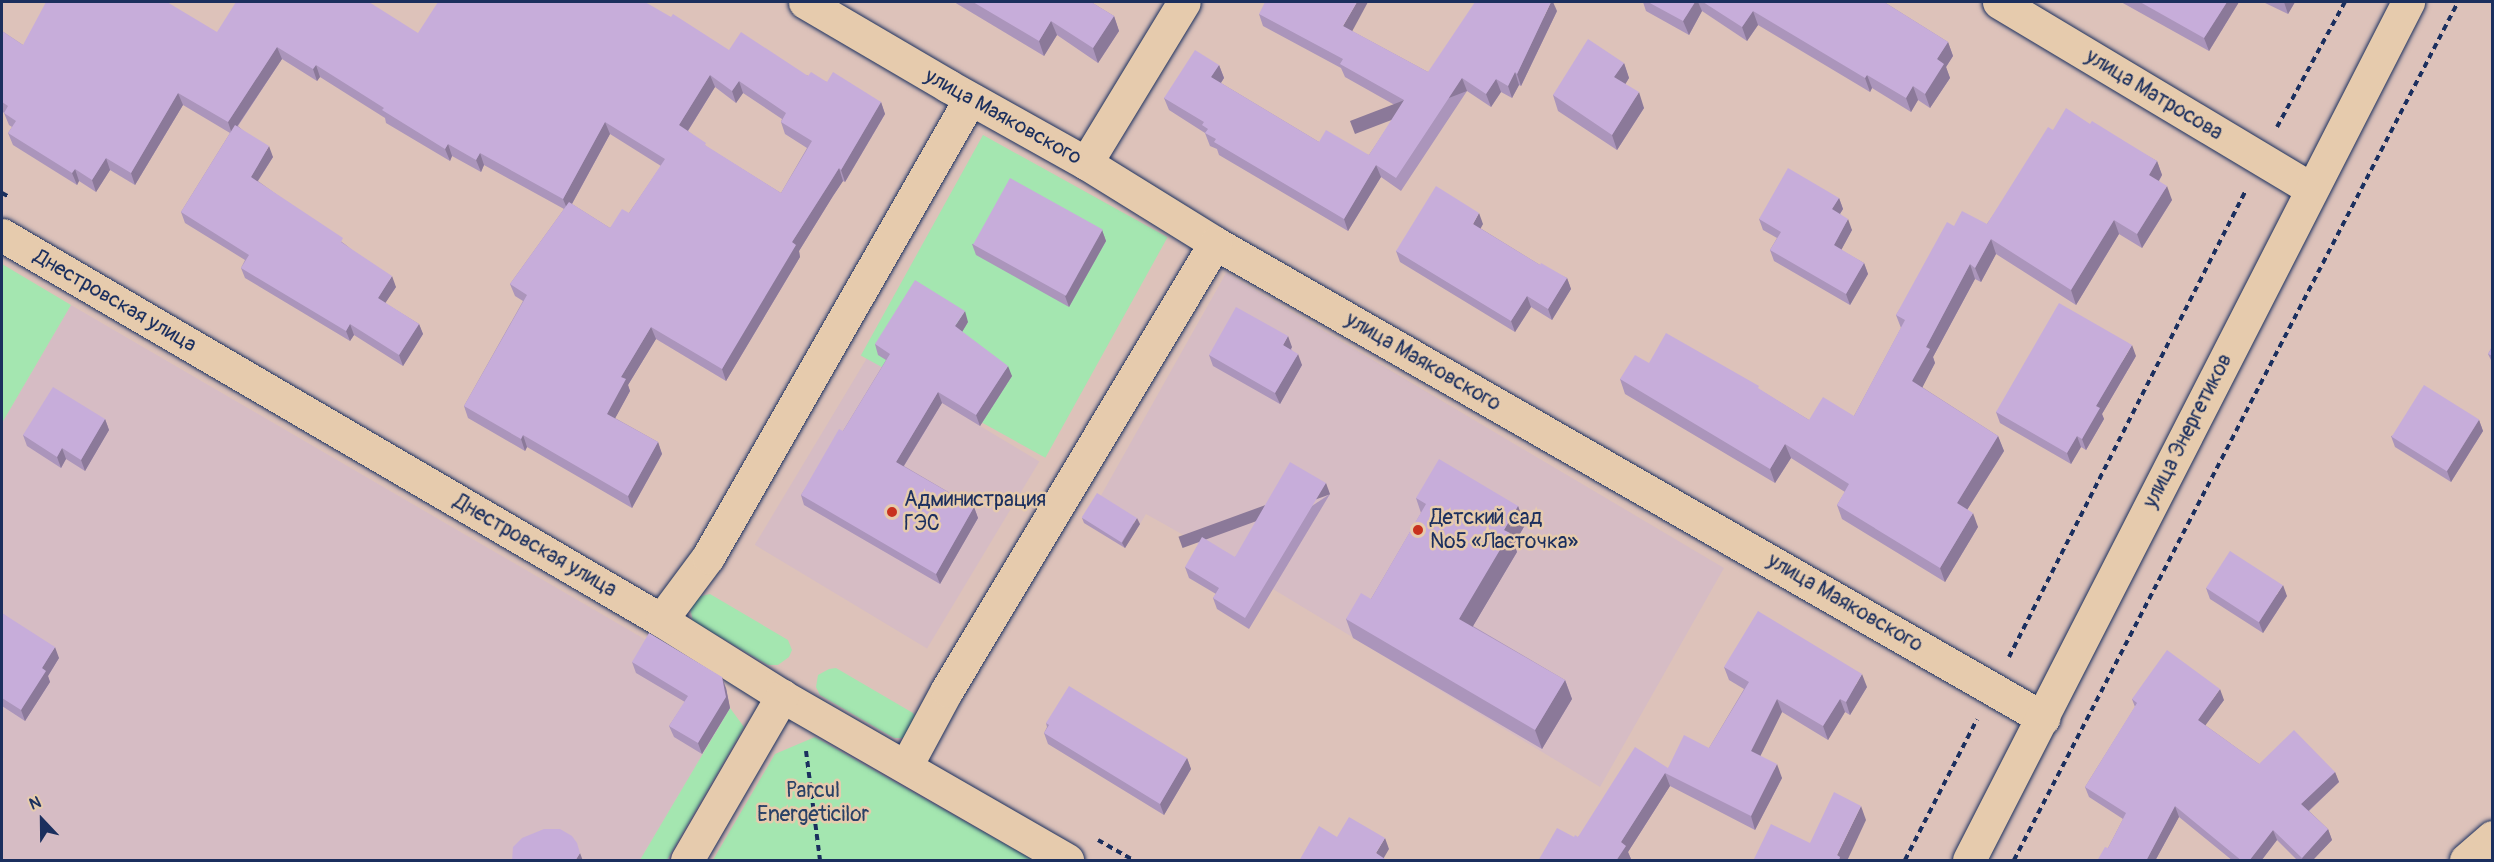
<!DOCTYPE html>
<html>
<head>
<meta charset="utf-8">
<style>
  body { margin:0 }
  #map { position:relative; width:2494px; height:862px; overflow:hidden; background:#ddc2ba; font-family:Pangolin,sans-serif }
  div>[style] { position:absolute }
  .built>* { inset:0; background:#d6bcc4; transform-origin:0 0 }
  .green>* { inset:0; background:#a4e6b0; transform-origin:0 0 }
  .path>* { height:4px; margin-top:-2px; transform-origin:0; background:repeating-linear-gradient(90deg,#1b2f5e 0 6px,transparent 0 10.5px) }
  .roads { filter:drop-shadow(0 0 2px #1b2f5e) drop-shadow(0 0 2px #1b2f5e) }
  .minor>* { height:33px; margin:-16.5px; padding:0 16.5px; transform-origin:16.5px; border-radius:16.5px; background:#e6cbad }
  .wall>* { inset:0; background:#ab95bb }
  .shaded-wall>* { inset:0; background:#8b7999; transform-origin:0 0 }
  .building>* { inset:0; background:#c7adda; transform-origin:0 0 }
  .dots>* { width:16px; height:16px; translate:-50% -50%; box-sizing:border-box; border:3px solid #e6cbad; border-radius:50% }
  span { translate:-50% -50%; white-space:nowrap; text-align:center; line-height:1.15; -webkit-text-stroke:5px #e6cbad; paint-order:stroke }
  .street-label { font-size:21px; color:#1b2f5e }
  .poi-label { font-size:21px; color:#1b2f5e }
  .left { translate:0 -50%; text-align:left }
  .park-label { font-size:21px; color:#294166 }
  .frame { position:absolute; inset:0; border:3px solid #1b2f5e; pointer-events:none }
  .north { position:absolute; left:12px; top:790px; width:60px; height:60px; -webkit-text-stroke:4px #e6cbad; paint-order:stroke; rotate:338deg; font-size:16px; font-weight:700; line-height:24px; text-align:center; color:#1b2f5e }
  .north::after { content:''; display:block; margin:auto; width:21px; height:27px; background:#1b2f5e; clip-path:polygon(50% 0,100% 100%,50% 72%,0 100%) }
</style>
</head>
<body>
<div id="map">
  <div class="built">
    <i style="clip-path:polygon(1226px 273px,1724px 568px,1600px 787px,1187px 537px,1146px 514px,1140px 524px,1099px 499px)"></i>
    <i style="clip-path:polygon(71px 305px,653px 644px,730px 708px,640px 860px,2px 859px,2px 764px,4px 759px,2px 757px,2px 423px)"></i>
    <i style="left:867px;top:358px;width:201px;height:218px;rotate:31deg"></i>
  </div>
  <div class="green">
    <i style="left:983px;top:135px;width:211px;height:252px;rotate:29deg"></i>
    <i style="clip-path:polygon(2px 264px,71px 305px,2px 423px)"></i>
    <i style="clip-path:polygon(710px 594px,788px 640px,792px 650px,789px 657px,778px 665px,768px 665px,693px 621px,690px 608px,697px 597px)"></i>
    <i style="clip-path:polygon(836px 668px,913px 713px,916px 718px,904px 738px,894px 738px,820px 695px,816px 687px,818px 675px,829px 669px)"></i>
    <i style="clip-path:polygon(730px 708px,744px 727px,667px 860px,640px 860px)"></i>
    <i style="clip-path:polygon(815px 737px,1033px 860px,713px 860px,775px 754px)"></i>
  </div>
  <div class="path">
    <i style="left:2277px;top:127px;width:142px;rotate:-61.5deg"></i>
    <i style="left:2px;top:193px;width:10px;rotate:29deg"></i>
    <i style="left:2009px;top:657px;width:524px;rotate:-63.09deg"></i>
    <i style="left:806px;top:751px;width:110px;rotate:82.7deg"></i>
    <i style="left:1098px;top:840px;width:40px;rotate:29.7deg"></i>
    <i style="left:1905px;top:860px;width:158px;rotate:-62.9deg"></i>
    <i style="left:2014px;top:860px;width:966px;rotate:-62.64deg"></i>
  </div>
  <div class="roads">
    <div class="minor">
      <i style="left:805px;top:2px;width:166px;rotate:30.4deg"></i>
      <i style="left:948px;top:86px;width:158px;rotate:29.2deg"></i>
      <i style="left:1086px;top:163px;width:152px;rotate:31.8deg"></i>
      <i style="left:1215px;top:243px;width:955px;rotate:29.84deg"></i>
      <i style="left:1999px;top:2px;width:362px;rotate:30.9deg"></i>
      <i style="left:1086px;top:163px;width:188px;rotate:-58.7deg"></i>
      <i style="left:2px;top:235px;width:763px;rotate:30.29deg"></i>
      <i style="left:661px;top:620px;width:143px;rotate:32.1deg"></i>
      <i style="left:782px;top:696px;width:329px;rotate:29.9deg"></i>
      <i style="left:661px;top:620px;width:79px;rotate:-53.3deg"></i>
      <i style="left:708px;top:557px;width:528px;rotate:-60.23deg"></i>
      <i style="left:906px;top:766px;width:86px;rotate:-61.7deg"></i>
      <i style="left:947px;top:690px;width:521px;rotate:-59.06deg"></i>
      <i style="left:687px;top:860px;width:190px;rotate:-59.9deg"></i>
      <i style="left:1969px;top:860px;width:964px;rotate:-62.9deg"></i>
      <i style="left:2466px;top:860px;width:35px;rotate:-41deg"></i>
    </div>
  </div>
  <div class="wall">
    <i style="clip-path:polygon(954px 2px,1091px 2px,1114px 16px,1119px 31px,1098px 63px,1057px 35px,1044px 56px)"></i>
    <i style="clip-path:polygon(1643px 2px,1884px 2px,1948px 42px,1953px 56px,1946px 67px,1950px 78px,1930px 108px,1918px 100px,1911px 112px,1872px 88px,1870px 92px,1758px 25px,1747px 41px,1702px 11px,1689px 35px,1646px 11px)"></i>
    <i style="clip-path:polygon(2121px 2px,2239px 2px,2209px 51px)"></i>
    <i style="clip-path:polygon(2263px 2px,2295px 2px,2288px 14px)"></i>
    <i style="clip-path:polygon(1557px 11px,1521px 86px,1519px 85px,1512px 98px,1501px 92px,1491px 107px,1467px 91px,1401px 191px,1381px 177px,1348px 231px,1219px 155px,1217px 149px,1210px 146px,1205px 133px,1169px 110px,1164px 98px,1219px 65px,1224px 78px,1221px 83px,1319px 142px,1369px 155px,1400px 108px,1345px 77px,1341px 68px,1263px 26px,1259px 14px,1352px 31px,1428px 72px)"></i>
    <i style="clip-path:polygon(evenodd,2px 31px,23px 45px,217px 32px,418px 33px,729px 50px,827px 82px,881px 102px,885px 114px,845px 182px,843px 181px,833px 196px,799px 251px,800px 257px,726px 381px,656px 339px,628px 385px,630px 391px,615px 418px,658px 442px,662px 454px,632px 508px,527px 447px,525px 451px,468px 418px,464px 406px,523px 301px,515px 296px,510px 284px,564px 209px,484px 165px,481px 172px,452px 156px,450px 161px,386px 123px,385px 118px,320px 77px,317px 81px,282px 59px,238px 126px,273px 157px,258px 181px,346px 245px,396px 287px,385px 303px,419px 324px,423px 334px,403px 366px,354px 335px,350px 341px,245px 278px,241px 268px,245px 260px,185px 223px,181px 212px,230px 133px,183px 105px,135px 185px,110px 170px,96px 192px,79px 181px,77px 185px,13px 145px,8px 133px,12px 127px,9px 125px,4px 113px,2px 111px,2px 31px,715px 87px,736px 103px,743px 93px,782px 119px,781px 122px,785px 134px,807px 148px,781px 193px,707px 147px,688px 131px,715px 87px,2px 31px,610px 134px,661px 166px,629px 213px,610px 228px,572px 204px,610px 134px)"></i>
    <i style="clip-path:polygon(1624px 63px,1629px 78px,1625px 84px,1644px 108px,1617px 150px,1558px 111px,1553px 95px)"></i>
    <i style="clip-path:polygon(2090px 124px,2157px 161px,2162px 175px,2159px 181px,2172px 200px,2142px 248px,2119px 234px,2076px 305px,1996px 254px,1981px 282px,1975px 279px,1933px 357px,1935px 363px,1922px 387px,1998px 436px,2004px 451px,1967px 510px,1978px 527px,1945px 582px,1842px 519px,1837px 505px,1845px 492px,1791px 458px,1775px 483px,1625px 394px,1620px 379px,1760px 390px,1809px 420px,1854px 416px,1901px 328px,1896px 315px,1954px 226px,1987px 224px,2053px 130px)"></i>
    <i style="clip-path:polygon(1839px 198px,1843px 209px,1840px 214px,1852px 230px,1841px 250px,1864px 263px,1868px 274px,1850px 305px,1774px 261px,1770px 250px,1777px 238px,1763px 230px,1759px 219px)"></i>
    <i style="clip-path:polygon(1483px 224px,1480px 228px,1540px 265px,1567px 278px,1571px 289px,1552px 320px,1531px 307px,1515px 332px,1400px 262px,1396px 251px)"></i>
    <i style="clip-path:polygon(1102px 230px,1106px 241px,1069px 307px,976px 255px,972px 244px)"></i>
    <i style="clip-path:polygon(968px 322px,962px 332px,1012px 376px,980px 426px,942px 403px,904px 466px,974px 507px,978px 518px,940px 584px,804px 505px,801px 495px,843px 431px,886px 360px,878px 355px,875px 344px)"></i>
    <i style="clip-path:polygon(2493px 345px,2493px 364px,2488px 354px)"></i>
    <i style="clip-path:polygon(1292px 347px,1291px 349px,1302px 365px,1280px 404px,1213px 366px,1209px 355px)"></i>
    <i style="clip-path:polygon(2136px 356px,2102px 414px,2104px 419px,2086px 450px,2081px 447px,2071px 464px,2000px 423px,1996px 412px)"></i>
    <i style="clip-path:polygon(105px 419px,109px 430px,85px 471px,66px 459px,61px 468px,27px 446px,23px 435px)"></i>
    <i style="clip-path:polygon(2479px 420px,2483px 431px,2451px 482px,2395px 447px,2391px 436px)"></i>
    <i style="clip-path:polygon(1330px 494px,1249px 629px,1217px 609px,1213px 598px,1216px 594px,1189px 578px,1185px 567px,1235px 557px)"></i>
    <i style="clip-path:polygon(1416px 498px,1518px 506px,1525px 525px,1514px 544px,1517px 552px,1473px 626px,1565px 680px,1572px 699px,1542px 749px,1353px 638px,1346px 619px,1371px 599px,1421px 513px)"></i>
    <i style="clip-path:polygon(1082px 518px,1140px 524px,1125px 548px,1084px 523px)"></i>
    <i style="clip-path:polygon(2206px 588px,2287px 596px,2263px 633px,2210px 599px)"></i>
    <i style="clip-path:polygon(2px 613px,59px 658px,48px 676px,50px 682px,25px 721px,2px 706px)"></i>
    <i style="clip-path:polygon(632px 662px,726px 688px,730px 708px,702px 754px,674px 737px,669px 726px,685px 702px,636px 673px)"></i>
    <i style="clip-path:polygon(1724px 667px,1867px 687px,1850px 715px,1845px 712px,1828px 740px,1782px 712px,1760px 756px,1782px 778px,1755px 830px,1670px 786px,1628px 852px,1631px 859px,1630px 861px,1538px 861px,1574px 837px,1578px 837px,1668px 768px,1709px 748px,1744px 689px,1729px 680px)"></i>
    <i style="clip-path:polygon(2132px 699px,2224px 700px,2205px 725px,2259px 764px,2335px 772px,2339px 782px,2309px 811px,2328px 829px,2332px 840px,2312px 861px,2298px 861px,2277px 840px,2261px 861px,2233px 861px,2179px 817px,2155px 861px,2097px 861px,2108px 848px,2123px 819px,2089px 797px,2085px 787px,2135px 707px)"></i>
    <i style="clip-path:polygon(1046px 723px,1187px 758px,1191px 769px,1164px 815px,1048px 744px,1044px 733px,1047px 727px)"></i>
  </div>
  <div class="shaded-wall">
    <i style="clip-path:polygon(1357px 2px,1368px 2px,1348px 39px,1343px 26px)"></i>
    <i style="clip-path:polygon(1551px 2px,1553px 2px,1557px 11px,1521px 86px,1517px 74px)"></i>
    <i style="clip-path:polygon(1695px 2px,1698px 2px,1702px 11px,1689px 35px,1683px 21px)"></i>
    <i style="clip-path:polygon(2227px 2px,2239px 2px,2209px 51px,2204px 38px)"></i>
    <i style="clip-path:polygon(2284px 2px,2295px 2px,2288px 14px)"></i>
    <i style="clip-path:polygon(1753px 11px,1758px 25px,1747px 41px,1742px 27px)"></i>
    <i style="clip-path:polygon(1114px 16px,1119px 31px,1098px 63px,1093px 48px)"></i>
    <i style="clip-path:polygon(1051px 21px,1057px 35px,1044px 56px,1039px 41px)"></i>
    <i style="clip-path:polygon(1948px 42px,1953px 56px,1946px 67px,1950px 78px,1930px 108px,1925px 94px,1937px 59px)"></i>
    <i style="clip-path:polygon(277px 47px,282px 59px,232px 134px,228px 122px)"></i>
    <i style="clip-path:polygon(1624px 63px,1629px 78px,1620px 93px,1614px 77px)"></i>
    <i style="clip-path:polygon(316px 65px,320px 77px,317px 81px,313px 69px)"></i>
    <i style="clip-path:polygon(1219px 65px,1224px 78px,1216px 90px,1211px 77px)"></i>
    <i style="clip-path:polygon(1515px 72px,1519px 85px,1512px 98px,1508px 86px)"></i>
    <i style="clip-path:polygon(710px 75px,715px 87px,684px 137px,679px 125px)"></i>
    <i style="clip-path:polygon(1867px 75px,1872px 88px,1870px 92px,1865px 78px)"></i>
    <i style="left:1462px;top:78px;width:14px;height:120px;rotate:69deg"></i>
    <i style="clip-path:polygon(1496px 79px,1501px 92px,1491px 107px,1486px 94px)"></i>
    <i style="clip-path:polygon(739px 81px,743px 93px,736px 103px,732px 91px)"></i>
    <i style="clip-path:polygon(1913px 86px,1918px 100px,1911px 112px,1906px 98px)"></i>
    <i style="clip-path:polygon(1639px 92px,1644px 108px,1617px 150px,1612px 135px)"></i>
    <i style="clip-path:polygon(178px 93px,183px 105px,135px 185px,131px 173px)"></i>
    <i style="clip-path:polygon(881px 102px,885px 114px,845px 182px,841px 170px)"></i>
    <i style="clip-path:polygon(605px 122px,610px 134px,568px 211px,563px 199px)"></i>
    <i style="clip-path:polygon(448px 144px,452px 156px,450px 161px,445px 149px)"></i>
    <i style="clip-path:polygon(269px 146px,273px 157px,254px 187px,251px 177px)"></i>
    <i style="clip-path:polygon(480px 153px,484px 165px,481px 172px,476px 160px)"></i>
    <i style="clip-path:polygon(106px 158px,110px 170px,96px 192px,92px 180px)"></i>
    <i style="clip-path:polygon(2157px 161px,2162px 175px,2154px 189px,2149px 175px)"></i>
    <i style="clip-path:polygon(1376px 165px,1381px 177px,1348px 231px,1344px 219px)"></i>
    <i style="clip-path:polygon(839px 168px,843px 181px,833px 196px,799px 251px,800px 257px,726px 381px,722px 369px,792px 242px,829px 184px)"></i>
    <i style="clip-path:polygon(75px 169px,79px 181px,77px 185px,72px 173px)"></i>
    <i style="clip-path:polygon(2167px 186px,2172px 200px,2142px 248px,2137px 234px)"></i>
    <i style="clip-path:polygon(1839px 198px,1843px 209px,1836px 220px,1832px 209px)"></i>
    <i style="clip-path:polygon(1479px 213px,1483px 224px,1477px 235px,1473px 224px)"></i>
    <i style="clip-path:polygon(1848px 219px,1852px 230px,1838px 256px,1834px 245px)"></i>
    <i style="clip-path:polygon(2114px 220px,2119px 234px,2076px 305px,2071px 290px)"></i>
    <i style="clip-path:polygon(1102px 230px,1106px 241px,1069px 307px,1065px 296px)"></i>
    <i style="clip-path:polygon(1991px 239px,1996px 254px,1981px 282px,1975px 268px)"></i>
    <i style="clip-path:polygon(1864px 263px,1868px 274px,1850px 305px,1846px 294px)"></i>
    <i style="clip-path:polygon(1970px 264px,1975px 279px,1933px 357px,1935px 363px,1918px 396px,1912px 381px,1926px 347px)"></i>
    <i style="clip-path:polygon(392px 276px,396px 287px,382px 308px,378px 298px)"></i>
    <i style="clip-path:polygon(1567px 278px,1571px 289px,1552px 320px,1548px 309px)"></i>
    <i style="clip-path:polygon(1527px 296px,1531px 307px,1515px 332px,1511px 321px)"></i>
    <i style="clip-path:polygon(965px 311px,968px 322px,959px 337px,955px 326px)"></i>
    <i style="clip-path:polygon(350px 324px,354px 335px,350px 341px,346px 331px)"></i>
    <i style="clip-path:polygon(419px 324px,423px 334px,403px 366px,399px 355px)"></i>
    <i style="clip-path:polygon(651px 327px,656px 339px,628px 385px,630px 391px,611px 426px,607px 414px,621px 377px)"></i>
    <i style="clip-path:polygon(1288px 336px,1292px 347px,1287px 356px,1283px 345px)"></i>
    <i style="clip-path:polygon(2132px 345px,2136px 356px,2102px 414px,2104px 419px,2086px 450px,2082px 439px,2096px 406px)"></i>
    <i style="clip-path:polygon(1298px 354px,1302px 365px,1280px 404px,1275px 393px)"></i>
    <i style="clip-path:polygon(1008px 366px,1012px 376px,980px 426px,976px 415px)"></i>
    <i style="clip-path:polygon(938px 392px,942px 403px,900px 472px,896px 462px)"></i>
    <i style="clip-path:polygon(105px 419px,109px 430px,85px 471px,81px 460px)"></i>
    <i style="clip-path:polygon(2479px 420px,2483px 431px,2451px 482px,2447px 471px)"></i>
    <i style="clip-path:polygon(523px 435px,527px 447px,525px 451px,521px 439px)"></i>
    <i style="clip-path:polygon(1998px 436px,2004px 451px,1962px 518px,1957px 503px)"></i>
    <i style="clip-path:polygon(2077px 436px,2081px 447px,2071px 464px,2067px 453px)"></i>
    <i style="clip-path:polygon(658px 442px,662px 454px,632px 508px,628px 496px)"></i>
    <i style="clip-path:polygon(1785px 444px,1791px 458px,1775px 483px,1770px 469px)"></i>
    <i style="clip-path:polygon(62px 448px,66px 459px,61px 468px,57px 457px)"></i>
    <i style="left:1326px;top:483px;width:12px;height:157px;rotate:70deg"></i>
    <i style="clip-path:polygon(1518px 506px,1525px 525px,1514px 544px,1517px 552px,1466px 638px,1459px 619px,1504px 530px)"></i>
    <i style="clip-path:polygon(974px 507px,978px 518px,940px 584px,936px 574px)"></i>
    <i style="clip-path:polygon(1973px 513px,1978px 527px,1945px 582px,1940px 568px)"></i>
    <i style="clip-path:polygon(1137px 518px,1140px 524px,1125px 548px,1122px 543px)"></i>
    <i style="clip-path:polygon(2283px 585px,2287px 596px,2263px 633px,2259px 622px)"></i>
    <i style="clip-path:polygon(55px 647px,59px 658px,48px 676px,50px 682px,25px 721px,21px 710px,42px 668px)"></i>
    <i style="clip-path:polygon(1862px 674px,1867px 687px,1850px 715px,1846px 702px)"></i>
    <i style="clip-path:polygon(722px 677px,726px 688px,730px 708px,702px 754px,698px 743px)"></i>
    <i style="clip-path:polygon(1565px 680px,1572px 699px,1542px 749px,1535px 730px)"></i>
    <i style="clip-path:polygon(2220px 689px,2224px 700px,2202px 730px,2198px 720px)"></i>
    <i style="clip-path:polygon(1777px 699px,1782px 712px,1756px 765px,1751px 751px)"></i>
    <i style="clip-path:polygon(1840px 699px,1845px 712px,1828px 740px,1823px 726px)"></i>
    <i style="clip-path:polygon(1187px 758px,1191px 769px,1164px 815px,1160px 804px)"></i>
    <i style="clip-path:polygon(1777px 764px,1782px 778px,1755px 830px,1751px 816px)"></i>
    <i style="clip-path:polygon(2335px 772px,2339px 782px,2305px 814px,2301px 804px)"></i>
    <i style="clip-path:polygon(1665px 773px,1670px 786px,1628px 852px,1631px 859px,1630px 861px,1616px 861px,1621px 842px)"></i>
    <i style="clip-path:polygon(1861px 806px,1866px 820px,1847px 861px,1839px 861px,1837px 855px)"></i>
    <i style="clip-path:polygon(2175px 806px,2179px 817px,2155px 861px,2146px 861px)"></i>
    <i style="clip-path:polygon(2328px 829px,2332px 840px,2312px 861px,2303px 861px,2302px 858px)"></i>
    <i style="clip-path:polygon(2273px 830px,2277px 840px,2261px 861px,2249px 861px)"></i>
    <i style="clip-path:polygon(1385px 838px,1389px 849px,1382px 861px,1376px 853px)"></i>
    <i style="clip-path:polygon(580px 853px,583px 861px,575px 861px)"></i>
  </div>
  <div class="building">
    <i style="clip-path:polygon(evenodd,46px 2px,167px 2px,217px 32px,236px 2px,369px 2px,418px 33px,438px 2px,645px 2px,671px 17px,673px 14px,729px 50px,741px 32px,808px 76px,811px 72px,827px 82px,833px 72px,881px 102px,841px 170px,839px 168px,829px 184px,792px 242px,796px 245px,722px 369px,651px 327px,621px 377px,626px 379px,607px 414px,658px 442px,628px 496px,523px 435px,521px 439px,464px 406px,527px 295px,510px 284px,569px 202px,610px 228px,622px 209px,629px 213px,665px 159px,605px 122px,563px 199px,480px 153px,476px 160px,448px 144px,445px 149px,382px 110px,384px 108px,316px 65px,313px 69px,277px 47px,228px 122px,178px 93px,131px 173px,106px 158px,92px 180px,75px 169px,72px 173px,8px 133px,16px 121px,4px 113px,8px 106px,2px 102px,2px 31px,23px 45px,46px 2px,710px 75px,732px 91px,739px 81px,786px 113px,781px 122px,812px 141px,781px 193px,705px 145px,706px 143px,679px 125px,710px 75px)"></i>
    <i style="clip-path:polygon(973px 2px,1091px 2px,1114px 16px,1093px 48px,1051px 21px,1039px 41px)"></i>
    <i style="clip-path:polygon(1265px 2px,1357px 2px,1343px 26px,1428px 72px,1475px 2px,1551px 2px,1517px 74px,1515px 72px,1508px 86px,1496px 79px,1486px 94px,1462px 78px,1396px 178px,1376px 165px,1344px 219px,1214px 142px,1216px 139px,1205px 133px,1208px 129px,1202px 125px,1204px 122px,1164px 98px,1195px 50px,1219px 65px,1211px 77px,1319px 142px,1326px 130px,1369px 155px,1404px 100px,1340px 64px,1343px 59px,1259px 14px)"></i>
    <i style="clip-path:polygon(1648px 2px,1695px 2px,1683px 21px)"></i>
    <i style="clip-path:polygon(1703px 2px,1884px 2px,1948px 42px,1937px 59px,1944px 64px,1925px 94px,1913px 86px,1906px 98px,1867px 75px,1865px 78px,1753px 11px,1742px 27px)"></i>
    <i style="clip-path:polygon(2140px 2px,2227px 2px,2204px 38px)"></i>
    <i style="clip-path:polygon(1588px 39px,1624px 63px,1614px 77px,1639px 92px,1612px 135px,1553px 95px)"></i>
    <i style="clip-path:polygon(2066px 108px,2090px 124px,2092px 121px,2157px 161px,2149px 175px,2167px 186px,2137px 234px,2114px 220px,2071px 290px,1991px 239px,1975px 268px,1970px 264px,1926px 347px,1930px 349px,1912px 381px,1998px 436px,1957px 503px,1973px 513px,1940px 568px,1837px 505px,1849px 484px,1785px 444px,1770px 469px,1620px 379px,1635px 355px,1649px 363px,1666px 333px,1759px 386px,1758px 388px,1809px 420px,1823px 397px,1854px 416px,1905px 320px,1896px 315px,1947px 222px,1954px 226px,1962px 211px,1987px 224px,2048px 127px,2053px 130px)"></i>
    <i style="clip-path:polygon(235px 125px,269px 146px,251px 177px,343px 238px,341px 242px,392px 276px,378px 298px,419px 324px,399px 355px,350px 324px,346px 331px,241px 268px,249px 255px,181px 212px)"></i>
    <i style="clip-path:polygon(1788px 168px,1839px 198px,1832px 209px,1848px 219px,1834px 245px,1864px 263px,1846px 294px,1770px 250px,1781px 232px,1759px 219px)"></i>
    <i style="left:1010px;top:178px;width:106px;height:76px;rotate:29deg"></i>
    <i style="clip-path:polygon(1436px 186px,1479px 213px,1473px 224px,1540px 265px,1541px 263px,1567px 278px,1548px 309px,1527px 296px,1511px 321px,1396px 251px)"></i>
    <i style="clip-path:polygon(915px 280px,965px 311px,955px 326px,1008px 366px,976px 415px,938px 392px,896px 462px,974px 507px,936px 574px,801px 495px,839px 429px,843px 431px,890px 354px,875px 344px)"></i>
    <i style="clip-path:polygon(2059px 303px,2132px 345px,2096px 406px,2100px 408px,2082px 439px,2077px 436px,2067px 453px,1996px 412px)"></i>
    <i style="clip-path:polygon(1236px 307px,1288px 336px,1283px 345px,1298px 354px,1275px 393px,1209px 355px)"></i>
    <i style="clip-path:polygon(2493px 345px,2493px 356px,2488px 354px)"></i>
    <i style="left:2424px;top:385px;width:65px;height:61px;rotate:32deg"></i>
    <i style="clip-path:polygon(53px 387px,105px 419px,81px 460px,62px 448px,57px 457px,23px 435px)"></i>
    <i style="clip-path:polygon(1439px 459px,1518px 506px,1504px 530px,1510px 533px,1459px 619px,1565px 680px,1535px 730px,1346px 619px,1361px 593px,1371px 599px,1426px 504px,1416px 498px)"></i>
    <i style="clip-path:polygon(1290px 462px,1326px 483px,1245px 618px,1213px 598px,1219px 588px,1185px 567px,1202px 537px,1235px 557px)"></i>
    <i style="left:1097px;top:493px;width:47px;height:29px;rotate:32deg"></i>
    <i style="left:2230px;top:551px;width:63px;height:44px;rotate:33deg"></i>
    <i style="clip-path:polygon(1758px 611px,1862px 674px,1846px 702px,1840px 699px,1823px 726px,1777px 699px,1751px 751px,1777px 764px,1751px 816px,1665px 773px,1621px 842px,1626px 846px,1616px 861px,1538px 861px,1557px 828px,1574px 837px,1575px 835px,1578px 837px,1635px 747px,1668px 768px,1684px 735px,1709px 748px,1749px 682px,1724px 667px)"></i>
    <i style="clip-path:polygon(2px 613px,55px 647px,42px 668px,46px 671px,21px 710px,2px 698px)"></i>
    <i style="clip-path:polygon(649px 633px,722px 677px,726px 697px,698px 743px,669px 726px,688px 696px,632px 662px)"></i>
    <i style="clip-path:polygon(2167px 650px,2220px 689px,2198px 720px,2259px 764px,2294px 730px,2335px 772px,2301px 804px,2328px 829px,2302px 858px,2273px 830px,2249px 861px,2242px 861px,2175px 806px,2146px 861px,2097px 861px,2105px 847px,2108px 848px,2126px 813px,2085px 787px,2137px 703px,2132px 699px)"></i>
    <i style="clip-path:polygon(1069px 686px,1187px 758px,1160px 804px,1044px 733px,1049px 725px,1046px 723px)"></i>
    <i style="clip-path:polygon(1834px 792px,1861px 806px,1837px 855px,1840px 857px,1839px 861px,1753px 861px,1771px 824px,1810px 843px)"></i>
    <i style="clip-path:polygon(1349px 817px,1385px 838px,1376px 853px,1388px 861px,1299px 861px,1319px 826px,1337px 837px)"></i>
    <i style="clip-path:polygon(544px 829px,560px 829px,572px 836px,577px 843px,580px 853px,575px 861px,512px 861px,513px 847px,522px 838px)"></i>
  </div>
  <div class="dots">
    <i style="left:892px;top:512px;background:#c8321e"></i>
    <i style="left:1418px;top:530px;background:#c8321e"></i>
  </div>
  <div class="street-label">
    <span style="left:2154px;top:95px;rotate:31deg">улица Матросова</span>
    <span style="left:1003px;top:117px;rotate:29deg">улица Маяковского</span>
    <span style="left:115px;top:301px;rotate:30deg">Днестровская улица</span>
    <span style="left:1423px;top:362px;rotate:30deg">улица Маяковского</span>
    <span style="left:2188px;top:431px;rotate:-63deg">улица Энергетиков</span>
    <span style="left:535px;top:546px;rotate:30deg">Днестровская улица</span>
    <span style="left:1845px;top:603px;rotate:30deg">улица Маяковского</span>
  </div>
  <div class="poi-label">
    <span class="left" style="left:904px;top:512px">Администрация<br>ГЭС</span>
    <span class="left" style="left:1430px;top:530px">Детский сад<br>№5 «Ласточка»</span>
  </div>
  <div class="park-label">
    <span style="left:813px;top:803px">Parcul<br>Energeticilor</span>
  </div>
  <div class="frame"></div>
  <div class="north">N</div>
</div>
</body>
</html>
